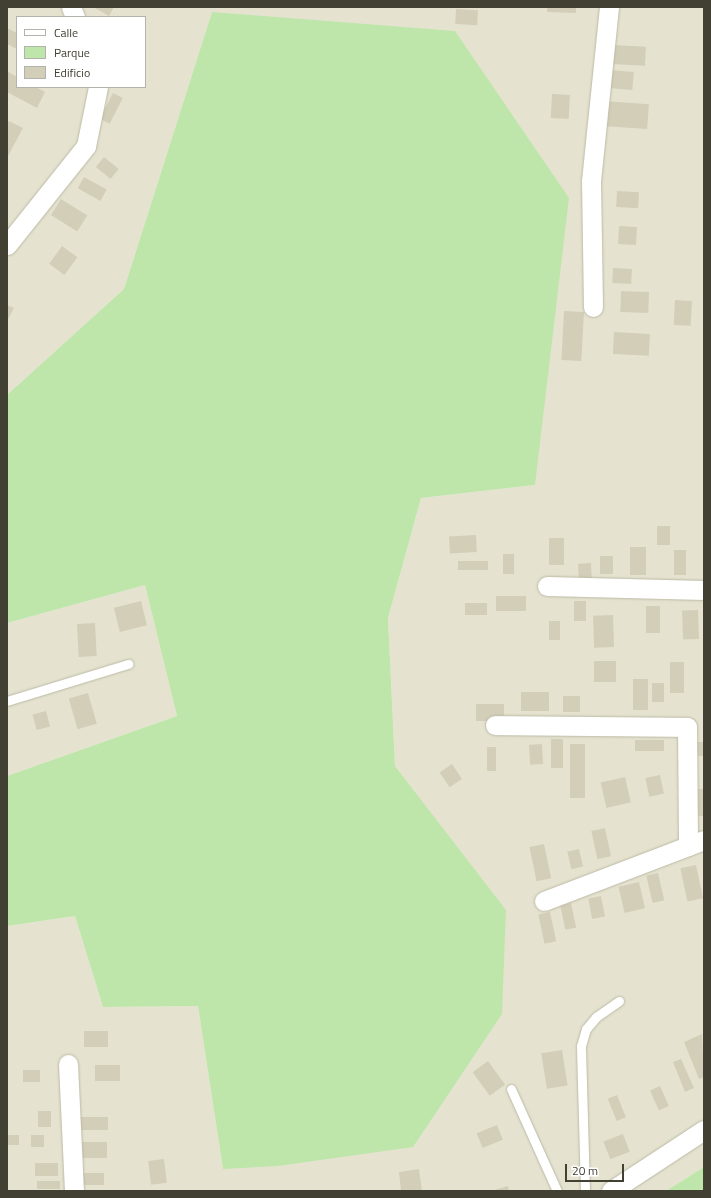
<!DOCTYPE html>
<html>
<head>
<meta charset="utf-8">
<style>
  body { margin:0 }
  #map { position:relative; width:711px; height:1198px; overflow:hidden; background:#f1f0e2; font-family:"Titillium Web",sans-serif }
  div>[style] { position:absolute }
  .residential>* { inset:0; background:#e5e3d0 }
  .green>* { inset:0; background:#bee6aa }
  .building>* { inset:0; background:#d3ceb8; transform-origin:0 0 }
  .roads { filter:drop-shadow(0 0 1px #bcbaa5) drop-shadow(0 0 1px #bcbaa5) }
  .service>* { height:9px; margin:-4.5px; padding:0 4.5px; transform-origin:4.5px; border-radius:4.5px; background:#fff }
  .minor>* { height:19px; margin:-9.5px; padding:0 9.5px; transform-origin:9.5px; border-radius:9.5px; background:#fff }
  span { translate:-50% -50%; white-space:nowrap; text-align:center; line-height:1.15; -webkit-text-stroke:4px #fff; paint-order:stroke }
  .frame { position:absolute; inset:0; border:8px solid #424033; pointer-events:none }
  .legend { position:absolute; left:16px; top:16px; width:130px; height:72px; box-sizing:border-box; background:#fff; border:1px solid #b3b3ad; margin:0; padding:5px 7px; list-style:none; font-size:12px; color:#424033 }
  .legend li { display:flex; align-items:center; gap:8px; height:20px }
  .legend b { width:20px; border:1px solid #b3b3ad }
  .scale { position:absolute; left:565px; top:1164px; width:59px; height:18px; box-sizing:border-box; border:2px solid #424033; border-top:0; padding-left:5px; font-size:12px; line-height:14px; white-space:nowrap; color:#424033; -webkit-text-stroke:3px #fff; paint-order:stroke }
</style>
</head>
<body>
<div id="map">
  <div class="residential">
    <i style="clip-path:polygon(evenodd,7px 7px,704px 7px,704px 1167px,666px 1191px,7px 1191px,7px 926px,75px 916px,103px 1007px,198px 1006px,223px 1169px,505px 910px,395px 766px,388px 618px,421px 498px,535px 485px,212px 12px,124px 289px,7px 395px,7px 7px,17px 17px,145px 17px,145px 87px,17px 87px,17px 17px)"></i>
    <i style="clip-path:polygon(145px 585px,177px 716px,7px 776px,7px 623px)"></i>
  </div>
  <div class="green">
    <i style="clip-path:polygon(212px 12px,455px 31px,569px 198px,535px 485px,421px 498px,388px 618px,395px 766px,506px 910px,502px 1014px,413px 1147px,278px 1166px,223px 1169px,198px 1006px,103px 1007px,75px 916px,7px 926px,7px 776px,177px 716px,145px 585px,7px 623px,7px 395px,124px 289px)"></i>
    <i style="clip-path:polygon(704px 1167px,704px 1191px,666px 1191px)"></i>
  </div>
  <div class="building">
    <i style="clip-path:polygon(93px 7px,114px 7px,109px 16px)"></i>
    <i style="clip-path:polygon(547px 7px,576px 7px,576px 13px,547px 12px)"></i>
    <i style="left:456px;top:9px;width:22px;height:15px;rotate:3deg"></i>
    <i style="clip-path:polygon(7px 28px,17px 33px,17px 49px,7px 44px)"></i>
    <i style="left:613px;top:45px;width:33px;height:19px;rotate:3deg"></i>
    <i style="left:610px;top:70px;width:24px;height:18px;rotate:5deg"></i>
    <i style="clip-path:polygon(7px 71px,17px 77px,17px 87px,36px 87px,45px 92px,37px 108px,7px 92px)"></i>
    <i style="left:113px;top:93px;width:11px;height:29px;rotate:27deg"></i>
    <i style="left:552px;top:94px;width:18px;height:24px;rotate:3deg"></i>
    <i style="left:604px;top:101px;width:45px;height:25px;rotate:4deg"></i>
    <i style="clip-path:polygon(9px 121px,23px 128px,7px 158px,7px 125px)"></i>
    <i style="left:104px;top:157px;width:19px;height:13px;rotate:39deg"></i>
    <i style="left:84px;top:177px;width:26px;height:13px;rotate:29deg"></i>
    <i style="left:617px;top:191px;width:22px;height:16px;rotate:3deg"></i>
    <i style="left:61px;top:199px;width:31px;height:19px;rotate:32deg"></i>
    <i style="left:619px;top:226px;width:18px;height:18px;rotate:3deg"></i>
    <i style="left:62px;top:246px;width:19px;height:22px;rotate:36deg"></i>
    <i style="left:613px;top:268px;width:19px;height:15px;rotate:3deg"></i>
    <i style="left:621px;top:291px;width:28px;height:21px;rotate:2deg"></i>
    <i style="left:675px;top:300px;width:17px;height:25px;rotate:3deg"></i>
    <i style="clip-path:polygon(7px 305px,14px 308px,7px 321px)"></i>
    <i style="left:564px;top:311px;width:20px;height:49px;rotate:3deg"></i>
    <i style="left:614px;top:332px;width:36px;height:22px;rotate:3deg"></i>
    <i style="left:657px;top:526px;width:13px;height:19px"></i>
    <i style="left:476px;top:535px;width:17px;height:27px;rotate:87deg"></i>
    <i style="left:549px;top:538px;width:15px;height:27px"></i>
    <i style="left:630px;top:547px;width:16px;height:28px"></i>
    <i style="left:674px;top:550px;width:12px;height:25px"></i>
    <i style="left:503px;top:554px;width:11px;height:20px"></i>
    <i style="left:600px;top:556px;width:13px;height:18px"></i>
    <i style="left:488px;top:561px;width:9px;height:30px;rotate:90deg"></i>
    <i style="left:591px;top:563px;width:20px;height:13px;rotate:87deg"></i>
    <i style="left:526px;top:596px;width:15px;height:30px;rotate:90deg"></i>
    <i style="left:141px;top:601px;width:25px;height:28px;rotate:76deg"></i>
    <i style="left:574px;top:601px;width:12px;height:20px"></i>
    <i style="left:487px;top:603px;width:12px;height:22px;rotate:90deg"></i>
    <i style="left:660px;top:606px;width:27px;height:14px;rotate:90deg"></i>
    <i style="left:698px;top:610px;width:29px;height:16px;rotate:88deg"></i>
    <i style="left:613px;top:615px;width:32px;height:20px;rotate:88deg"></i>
    <i style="left:549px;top:621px;width:11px;height:19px"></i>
    <i style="left:95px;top:623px;width:33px;height:18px;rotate:87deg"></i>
    <i style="left:594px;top:661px;width:22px;height:21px"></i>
    <i style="left:670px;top:662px;width:14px;height:31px"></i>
    <i style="left:633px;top:679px;width:15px;height:31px"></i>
    <i style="left:664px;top:683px;width:19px;height:12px;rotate:90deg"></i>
    <i style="left:521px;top:692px;width:28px;height:19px"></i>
    <i style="left:88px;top:693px;width:32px;height:20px;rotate:74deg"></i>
    <i style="left:563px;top:696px;width:17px;height:16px"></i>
    <i style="left:476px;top:704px;width:28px;height:17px"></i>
    <i style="left:46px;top:711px;width:16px;height:14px;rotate:75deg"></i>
    <i style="left:551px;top:739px;width:12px;height:29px"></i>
    <i style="left:635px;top:740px;width:29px;height:11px"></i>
    <i style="left:704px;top:742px;width:14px;height:11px;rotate:90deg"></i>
    <i style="left:542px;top:744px;width:20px;height:13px;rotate:87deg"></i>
    <i style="left:570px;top:744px;width:15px;height:54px"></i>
    <i style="left:487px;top:747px;width:9px;height:24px"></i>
    <i style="left:452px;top:764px;width:18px;height:15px;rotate:56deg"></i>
    <i style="left:660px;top:775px;width:19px;height:15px;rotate:78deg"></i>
    <i style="left:625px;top:777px;width:26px;height:25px;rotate:77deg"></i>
    <i style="left:694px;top:789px;width:10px;height:27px"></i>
    <i style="left:605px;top:828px;width:29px;height:14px;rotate:78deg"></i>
    <i style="left:544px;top:844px;width:35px;height:15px;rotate:78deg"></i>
    <i style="left:579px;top:849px;width:18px;height:12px;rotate:77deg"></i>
    <i style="left:696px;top:865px;width:34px;height:16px;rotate:78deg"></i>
    <i style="left:658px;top:873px;width:28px;height:12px;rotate:77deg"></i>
    <i style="left:639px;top:882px;width:27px;height:21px;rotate:77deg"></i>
    <i style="left:601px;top:896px;width:21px;height:13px;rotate:79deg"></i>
    <i style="left:571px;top:903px;width:25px;height:11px;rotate:78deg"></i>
    <i style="left:550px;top:912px;width:30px;height:12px;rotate:78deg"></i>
    <i style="left:84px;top:1031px;width:24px;height:16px"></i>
    <i style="clip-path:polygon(702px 1034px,704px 1077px,699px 1079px,684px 1042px)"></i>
    <i style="left:562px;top:1050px;width:36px;height:21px;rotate:81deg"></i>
    <i style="clip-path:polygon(681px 1059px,694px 1088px,685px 1092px,673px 1062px)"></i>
    <i style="left:488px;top:1061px;width:29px;height:19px;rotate:54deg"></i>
    <i style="left:95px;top:1065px;width:25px;height:16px"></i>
    <i style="left:23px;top:1070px;width:17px;height:12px"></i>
    <i style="left:660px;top:1086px;width:22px;height:11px;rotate:66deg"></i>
    <i style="left:617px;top:1095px;width:24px;height:10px;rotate:68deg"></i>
    <i style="left:38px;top:1111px;width:13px;height:16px"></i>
    <i style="left:80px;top:1117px;width:28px;height:13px"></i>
    <i style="left:497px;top:1125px;width:16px;height:22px;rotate:68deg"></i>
    <i style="left:623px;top:1134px;width:19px;height:21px;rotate:69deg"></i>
    <i style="left:7px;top:1135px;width:12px;height:10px"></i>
    <i style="left:31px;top:1135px;width:13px;height:12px"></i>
    <i style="left:81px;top:1142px;width:26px;height:16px"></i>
    <i style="left:164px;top:1159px;width:24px;height:16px;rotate:83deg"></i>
    <i style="left:35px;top:1163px;width:23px;height:13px"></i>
    <i style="clip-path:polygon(419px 1169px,422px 1191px,401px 1191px,399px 1172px)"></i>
    <i style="left:81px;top:1173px;width:23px;height:12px"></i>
    <i style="left:37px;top:1181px;width:23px;height:8px"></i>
    <i style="clip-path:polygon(508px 1186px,509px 1191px,491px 1191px)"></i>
  </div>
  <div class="roads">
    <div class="service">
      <i style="left:7px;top:701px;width:127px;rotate:-17deg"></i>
      <i style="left:511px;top:1089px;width:112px;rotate:65.7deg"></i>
      <i style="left:585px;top:1191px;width:145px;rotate:-91.6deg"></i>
      <i style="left:581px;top:1046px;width:18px;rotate:-74deg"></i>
      <i style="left:586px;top:1029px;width:16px;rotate:-50deg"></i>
      <i style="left:596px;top:1017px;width:28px;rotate:-35deg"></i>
    </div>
    <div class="minor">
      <i style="left:71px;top:7px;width:11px;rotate:68deg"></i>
      <i style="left:7px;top:245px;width:127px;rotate:-51.4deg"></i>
      <i style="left:86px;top:146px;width:60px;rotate:-78.5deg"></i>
      <i style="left:593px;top:307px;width:126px;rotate:-90.9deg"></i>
      <i style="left:591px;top:181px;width:175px;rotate:-84.1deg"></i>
      <i style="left:547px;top:586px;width:157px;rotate:1.5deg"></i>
      <i style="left:495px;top:725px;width:192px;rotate:0.6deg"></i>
      <i style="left:687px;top:727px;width:119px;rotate:89.5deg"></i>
      <i style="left:544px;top:901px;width:171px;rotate:-20.9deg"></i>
      <i style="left:68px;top:1064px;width:127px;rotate:87.3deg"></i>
      <i style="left:611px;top:1191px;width:111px;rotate:-33.3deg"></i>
    </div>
  </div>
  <div class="frame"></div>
  <ul class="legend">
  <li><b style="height:5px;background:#fff"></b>Calle</li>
  <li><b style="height:11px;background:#bee6aa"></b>Parque</li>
  <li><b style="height:11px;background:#d3ceb8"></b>Edificio</li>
  </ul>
  <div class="scale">20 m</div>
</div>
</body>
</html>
